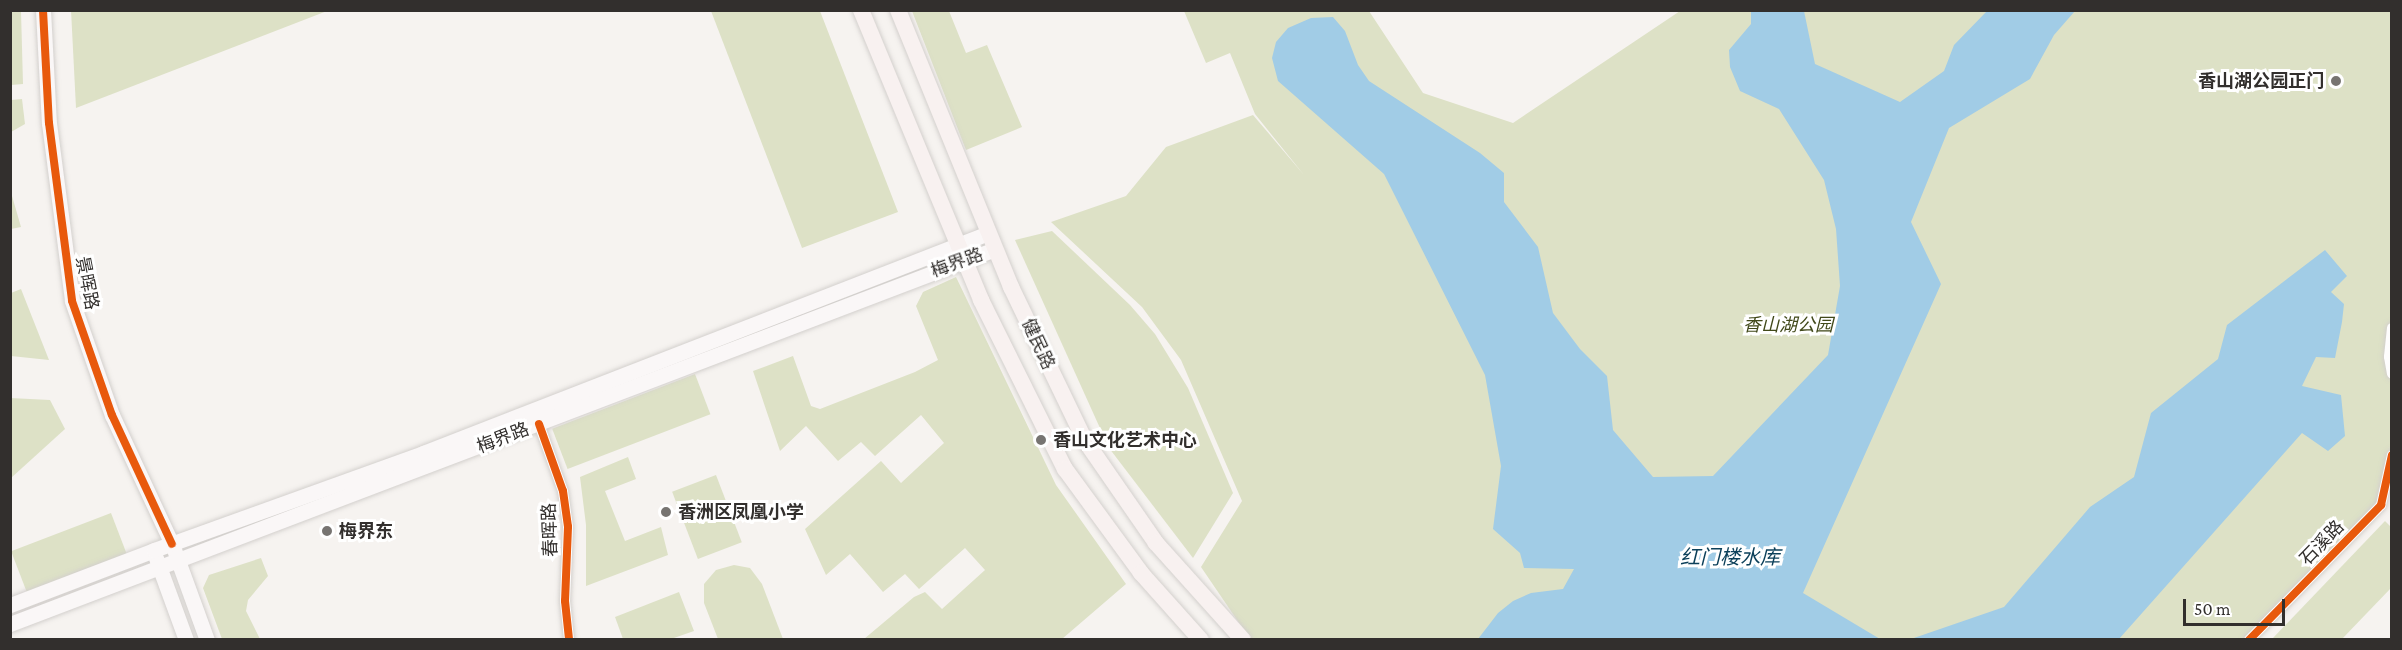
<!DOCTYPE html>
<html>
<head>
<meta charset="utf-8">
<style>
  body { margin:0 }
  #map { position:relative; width:2402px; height:650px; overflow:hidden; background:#f6f3f0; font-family:"Crimson Pro","Noto Sans SC",serif }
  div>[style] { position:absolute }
  .green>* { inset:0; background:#dde1c6; transform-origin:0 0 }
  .water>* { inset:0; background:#a1cce6 }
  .roads { filter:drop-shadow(0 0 2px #d3d0cd) drop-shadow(0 0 2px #d3d0cd) }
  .street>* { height:10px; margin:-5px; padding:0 5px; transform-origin:5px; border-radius:5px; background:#fefdfd }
  .secondary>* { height:15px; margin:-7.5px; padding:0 7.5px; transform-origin:7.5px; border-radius:7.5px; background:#faf7f7 }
  .primary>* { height:16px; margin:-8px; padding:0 8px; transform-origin:8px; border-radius:8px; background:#f8f1f0 }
  .cycleway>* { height:8px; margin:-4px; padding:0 4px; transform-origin:4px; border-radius:4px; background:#e8590c }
  .dots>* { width:16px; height:16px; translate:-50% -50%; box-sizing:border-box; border:3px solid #fff; border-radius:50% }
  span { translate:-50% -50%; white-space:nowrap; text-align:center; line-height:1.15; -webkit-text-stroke:6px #fff; paint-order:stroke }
  .poi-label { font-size:18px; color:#322f2d; font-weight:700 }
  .right { translate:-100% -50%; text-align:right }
  .left { translate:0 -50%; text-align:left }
  .street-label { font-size:18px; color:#322f2d }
  .park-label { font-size:18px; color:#41491a; font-style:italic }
  .water-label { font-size:20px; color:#0c405a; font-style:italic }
  .frame { position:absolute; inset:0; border:12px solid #322f2d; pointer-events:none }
  .scale { position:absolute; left:2183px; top:599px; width:102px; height:27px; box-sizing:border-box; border:3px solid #322f2d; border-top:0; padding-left:8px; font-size:18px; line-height:21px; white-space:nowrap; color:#322f2d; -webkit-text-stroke:4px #fff; paint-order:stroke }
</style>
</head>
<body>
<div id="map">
  <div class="green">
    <i style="clip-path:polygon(11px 10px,21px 11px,23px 84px,11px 85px)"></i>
    <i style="clip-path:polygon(71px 10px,327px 10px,327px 11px,76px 108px)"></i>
    <i style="clip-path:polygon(711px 11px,820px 11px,898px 212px,802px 248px)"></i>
    <i style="clip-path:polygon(912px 11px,949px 11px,966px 53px,987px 45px,1022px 127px,966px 150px)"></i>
    <i style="clip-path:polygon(1184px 11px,1369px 11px,1423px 93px,1513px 123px,1680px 11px,2391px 11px,2391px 455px,2381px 505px,2249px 639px,1250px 639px,1201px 567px,1242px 501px,1181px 360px,1142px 307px,1051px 222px,1126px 196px,1166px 147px,1253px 115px,1304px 175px,1255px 114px,1230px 53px,1206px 63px)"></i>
    <i style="clip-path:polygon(22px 99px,25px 124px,11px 132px,11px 100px)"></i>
    <i style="clip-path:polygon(10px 189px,21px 227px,11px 229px,10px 229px)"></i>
    <i style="clip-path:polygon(1052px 231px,1130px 305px,1155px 334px,1188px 388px,1233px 493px,1193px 558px,1109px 448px,1015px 240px)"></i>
    <i style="clip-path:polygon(956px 277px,1056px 485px,1126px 584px,1062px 639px,864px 639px,914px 597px,925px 592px,942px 609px,985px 570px,965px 548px,919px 589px,905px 574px,883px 592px,850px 554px,826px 575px,805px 529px,881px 461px,901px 483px,944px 443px,921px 415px,875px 456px,861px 442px,838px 461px,806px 426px,780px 451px,753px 371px,793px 356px,811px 406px,820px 409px,915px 372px,938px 360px,916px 306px,923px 292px)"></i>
    <i style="clip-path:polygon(21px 289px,49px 360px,11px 356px,11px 293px)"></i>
    <i style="left:695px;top:374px;width:43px;height:153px;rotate:69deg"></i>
    <i style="clip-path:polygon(10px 398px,50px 400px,65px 429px,11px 478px)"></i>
    <i style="clip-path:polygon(628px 457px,636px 479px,605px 491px,625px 541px,661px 527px,668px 555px,586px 586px,586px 525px,580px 477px)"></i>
    <i style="left:716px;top:475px;width:72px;height:47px;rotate:69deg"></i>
    <i style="left:111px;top:513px;width:45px;height:107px;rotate:69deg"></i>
    <i style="clip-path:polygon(2385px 521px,2391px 527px,2391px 588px,2342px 639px,2272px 639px)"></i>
    <i style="clip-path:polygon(261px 558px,268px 576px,248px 600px,246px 611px,260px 639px,222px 639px,203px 588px,209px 575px)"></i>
    <i style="clip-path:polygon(734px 565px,750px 568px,762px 584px,783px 639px,718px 639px,704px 603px,704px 584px,716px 570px)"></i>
    <i style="clip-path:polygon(679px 592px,694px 631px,671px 639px,623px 639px,615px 617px)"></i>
  </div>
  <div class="water">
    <i style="clip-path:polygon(1751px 11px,1804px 11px,1815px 64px,1900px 102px,1944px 71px,1954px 45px,1987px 11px,2075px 11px,2054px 35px,2030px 79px,1949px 128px,1911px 222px,1941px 284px,1803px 593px,1880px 639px,1478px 639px,1498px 613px,1513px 601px,1531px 593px,1563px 589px,1574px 569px,1524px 568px,1520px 553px,1493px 529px,1501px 466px,1485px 375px,1384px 174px,1278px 81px,1272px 58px,1276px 42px,1288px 28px,1311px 18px,1333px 17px,1345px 31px,1358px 65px,1369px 81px,1480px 153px,1504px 173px,1504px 202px,1538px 247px,1553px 313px,1580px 349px,1607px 376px,1613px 430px,1653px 477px,1713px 476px,1828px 355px,1840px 286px,1836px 229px,1824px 180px,1779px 109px,1740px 91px,1730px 67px,1729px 50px,1751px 24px)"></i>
    <i style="clip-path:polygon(2325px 250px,2347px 276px,2331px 292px,2344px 304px,2342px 322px,2335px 358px,2316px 357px,2302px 386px,2341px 395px,2345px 436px,2328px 451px,2302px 433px,2119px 639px,1911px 639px,2004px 607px,2090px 507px,2134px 477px,2151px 413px,2218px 359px,2227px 325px)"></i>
  </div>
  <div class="roads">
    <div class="street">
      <i style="left:2392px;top:328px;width:29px;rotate:96deg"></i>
      <i style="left:2389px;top:357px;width:17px;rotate:80deg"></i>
      <i style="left:539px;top:424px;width:71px;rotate:70.3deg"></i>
      <i style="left:563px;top:491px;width:36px;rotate:82deg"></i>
      <i style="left:568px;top:527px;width:74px;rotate:92.3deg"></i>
      <i style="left:565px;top:601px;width:39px;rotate:84deg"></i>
      <i style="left:2249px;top:640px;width:189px;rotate:-45.6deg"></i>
      <i style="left:2381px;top:505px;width:51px;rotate:-77.6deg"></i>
    </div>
    <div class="secondary">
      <i style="left:43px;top:10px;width:113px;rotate:87deg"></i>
      <i style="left:49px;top:123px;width:179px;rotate:82.6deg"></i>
      <i style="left:72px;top:301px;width:121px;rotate:70.7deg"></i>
      <i style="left:112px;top:415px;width:142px;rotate:65.1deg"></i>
      <i style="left:172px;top:544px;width:102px;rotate:70deg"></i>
      <i style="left:156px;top:558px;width:87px;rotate:69.9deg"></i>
      <i style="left:10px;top:605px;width:154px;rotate:-20.9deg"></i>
      <i style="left:154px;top:550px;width:286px;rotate:-19.8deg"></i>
      <i style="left:423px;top:453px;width:606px;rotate:-21.27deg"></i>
      <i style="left:10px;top:624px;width:1054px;rotate:-20.84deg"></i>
    </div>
    <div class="primary">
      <i style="left:861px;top:10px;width:314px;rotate:67.5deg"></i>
      <i style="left:981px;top:300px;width:189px;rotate:63.6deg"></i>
      <i style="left:1065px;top:469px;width:129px;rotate:53.8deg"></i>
      <i style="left:1141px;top:573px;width:90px;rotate:48.2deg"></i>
      <i style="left:898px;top:10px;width:299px;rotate:67.8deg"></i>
      <i style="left:1011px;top:287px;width:169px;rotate:64.3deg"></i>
      <i style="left:1084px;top:439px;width:126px;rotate:55.3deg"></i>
      <i style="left:1156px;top:543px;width:130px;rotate:48.1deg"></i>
    </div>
  </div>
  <div class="cycleway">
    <i style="left:43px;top:10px;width:113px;rotate:87deg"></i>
    <i style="left:49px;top:123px;width:179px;rotate:82.6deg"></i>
    <i style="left:72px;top:301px;width:121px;rotate:70.7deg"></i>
    <i style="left:112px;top:415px;width:142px;rotate:65.1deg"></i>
    <i style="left:539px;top:424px;width:71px;rotate:70.3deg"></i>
    <i style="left:563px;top:491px;width:36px;rotate:82deg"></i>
    <i style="left:568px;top:527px;width:74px;rotate:92.3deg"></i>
    <i style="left:565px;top:601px;width:39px;rotate:84deg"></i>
    <i style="left:2249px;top:640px;width:189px;rotate:-45.6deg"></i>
    <i style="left:2381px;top:505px;width:51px;rotate:-77.6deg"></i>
  </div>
  <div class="dots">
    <i style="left:2336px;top:81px;background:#777471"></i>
    <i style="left:1041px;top:440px;background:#777471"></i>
    <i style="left:666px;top:512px;background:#777471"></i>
    <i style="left:327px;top:531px;background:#777471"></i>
  </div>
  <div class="poi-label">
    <span class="right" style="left:2324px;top:81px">香山湖公园正门</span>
    <span class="left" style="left:1053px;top:440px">香山文化艺术中心</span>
    <span class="left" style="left:678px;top:512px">香洲区凤凰小学</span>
    <span class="left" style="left:339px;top:531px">梅界东</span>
  </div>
  <div class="street-label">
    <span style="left:957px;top:263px;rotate:-20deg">梅界路</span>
    <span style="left:87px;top:283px;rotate:79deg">景晖路</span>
    <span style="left:1038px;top:344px;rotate:65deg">健民路</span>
    <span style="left:503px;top:438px;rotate:-21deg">梅界路</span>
    <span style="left:550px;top:530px;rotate:-92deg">春晖路</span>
    <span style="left:2322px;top:543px;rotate:-46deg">石溪路</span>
  </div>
  <div class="park-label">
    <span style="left:1788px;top:325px">香山湖公园</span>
  </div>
  <div class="water-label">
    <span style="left:1730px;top:557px">红门楼水库</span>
  </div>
  <div class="frame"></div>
  <div class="scale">50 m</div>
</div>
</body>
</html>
